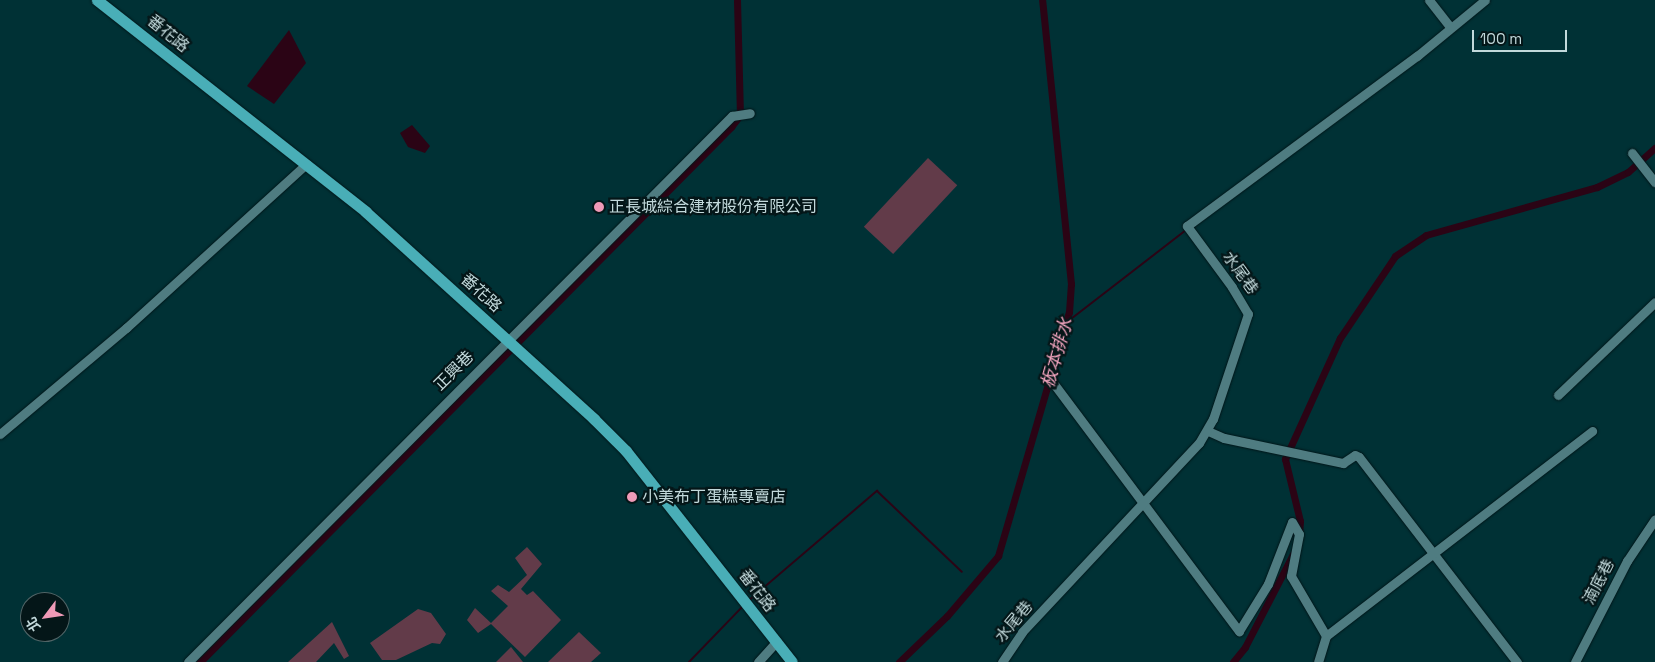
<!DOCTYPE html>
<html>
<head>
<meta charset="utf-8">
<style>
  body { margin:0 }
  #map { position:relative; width:1655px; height:662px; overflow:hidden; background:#003135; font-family:"Space Grotesk","Noto Sans TC",sans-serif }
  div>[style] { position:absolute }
  .green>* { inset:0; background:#623b49; transform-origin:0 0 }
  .water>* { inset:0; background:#2b0415 }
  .stream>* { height:2px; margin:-1px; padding:0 1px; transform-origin:1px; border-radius:1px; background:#2b0415 }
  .canal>* { height:7px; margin:-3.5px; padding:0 3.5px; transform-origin:3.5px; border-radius:3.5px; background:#2b0415 }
  .roads { filter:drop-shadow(0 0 1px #011619) drop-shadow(0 0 1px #011619) }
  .minor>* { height:9px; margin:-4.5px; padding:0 4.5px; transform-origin:4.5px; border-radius:4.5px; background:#4f7c81 }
  .major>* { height:11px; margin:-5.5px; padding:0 5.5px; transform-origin:5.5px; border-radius:5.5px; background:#49aeb7 }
  .dots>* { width:14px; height:14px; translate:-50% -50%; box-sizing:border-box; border:2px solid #041618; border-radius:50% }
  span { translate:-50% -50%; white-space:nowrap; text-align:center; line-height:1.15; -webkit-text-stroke:4.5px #041618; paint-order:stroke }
  .street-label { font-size:16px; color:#c2d9db }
  .poi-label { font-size:16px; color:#c2d9db }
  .left { translate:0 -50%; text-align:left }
  .water-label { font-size:18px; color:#f5a6c0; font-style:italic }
  .north { position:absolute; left:20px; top:592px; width:50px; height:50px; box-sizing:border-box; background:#041618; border:1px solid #506466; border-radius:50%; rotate:239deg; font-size:14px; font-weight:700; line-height:20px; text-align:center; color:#c2d9db }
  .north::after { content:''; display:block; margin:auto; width:18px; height:22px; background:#ef9ab7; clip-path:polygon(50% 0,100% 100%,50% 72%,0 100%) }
  .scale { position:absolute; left:1472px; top:30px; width:95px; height:22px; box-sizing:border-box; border:2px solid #c2d9db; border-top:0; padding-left:6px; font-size:15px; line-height:18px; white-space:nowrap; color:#c2d9db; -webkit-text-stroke:4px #041618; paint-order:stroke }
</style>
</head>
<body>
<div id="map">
  <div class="green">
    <i style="left:928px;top:158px;width:40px;height:94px;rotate:43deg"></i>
    <i style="clip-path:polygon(527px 547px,542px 564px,521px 589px,527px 595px,533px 591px,561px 620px,525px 657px,491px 624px,478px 633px,467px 620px,475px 608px,491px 623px,508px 606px,491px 591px,498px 585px,509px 592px,527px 575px,515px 558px)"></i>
    <i style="clip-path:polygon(418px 609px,431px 613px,446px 634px,440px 644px,432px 643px,396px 660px,382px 660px,370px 643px)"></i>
    <i style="clip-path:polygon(332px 622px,349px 656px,344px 659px,334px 643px,316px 662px,288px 662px)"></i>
    <i style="clip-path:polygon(579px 632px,601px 653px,591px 662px,548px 662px)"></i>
    <i style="clip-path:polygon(511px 647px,523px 662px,496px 662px)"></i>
  </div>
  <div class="water">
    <i style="clip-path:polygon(289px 30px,306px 63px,274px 104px,247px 86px)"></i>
    <i style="clip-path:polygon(412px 125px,430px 146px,425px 153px,408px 147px,400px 133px)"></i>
  </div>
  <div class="stream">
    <i style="left:1067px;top:322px;width:150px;rotate:-37.7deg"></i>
    <i style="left:748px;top:601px;width:170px;rotate:-40.5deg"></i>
    <i style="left:877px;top:491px;width:117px;rotate:43.6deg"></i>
    <i style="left:689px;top:662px;width:78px;rotate:-46deg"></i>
  </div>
  <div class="canal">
    <i style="left:1299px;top:535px;width:14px;rotate:-86deg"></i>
    <i style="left:1300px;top:521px;width:64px;rotate:-103.6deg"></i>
    <i style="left:1285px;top:459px;width:133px;rotate:-65.6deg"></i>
    <i style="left:1340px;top:338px;width:99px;rotate:-56.1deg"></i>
    <i style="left:1395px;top:256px;width:37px;rotate:-34deg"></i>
    <i style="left:1426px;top:235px;width:178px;rotate:-15.7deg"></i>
    <i style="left:1597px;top:187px;width:34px;rotate:-26deg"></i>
    <i style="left:1628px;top:172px;width:36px;rotate:-42deg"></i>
    <i style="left:200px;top:662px;width:754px;rotate:-45.21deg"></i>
    <i style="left:731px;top:127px;width:15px;rotate:-53deg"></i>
    <i style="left:740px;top:115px;width:115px;rotate:-91.5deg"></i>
    <i style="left:899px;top:662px;width:66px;rotate:-43.8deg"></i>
    <i style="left:947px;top:616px;width:79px;rotate:-49.6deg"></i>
    <i style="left:998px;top:556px;width:254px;rotate:-73.8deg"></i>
    <i style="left:1069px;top:312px;width:28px;rotate:-86deg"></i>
    <i style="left:1071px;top:284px;width:285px;rotate:-95.8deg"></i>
    <i style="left:1233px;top:662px;width:19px;rotate:-51deg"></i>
    <i style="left:1245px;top:647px;width:105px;rotate:-62.7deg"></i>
  </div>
  <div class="roads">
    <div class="minor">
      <i style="left:1429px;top:0;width:34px;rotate:52deg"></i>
      <i style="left:1632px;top:153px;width:37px;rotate:52deg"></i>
      <i style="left:1054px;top:384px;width:309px;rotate:53.2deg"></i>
      <i style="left:1239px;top:631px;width:55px;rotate:-58.3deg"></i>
      <i style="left:1268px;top:584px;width:66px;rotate:-68.8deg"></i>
      <i style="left:1558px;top:395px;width:134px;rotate:-43.8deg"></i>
      <i style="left:1208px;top:431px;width:17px;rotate:24deg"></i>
      <i style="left:1224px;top:438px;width:122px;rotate:11.9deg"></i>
      <i style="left:1343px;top:463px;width:14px;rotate:-34deg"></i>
      <i style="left:1355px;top:455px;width:4px;rotate:27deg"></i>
      <i style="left:1359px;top:457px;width:259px;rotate:52.4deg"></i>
      <i style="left:0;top:434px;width:165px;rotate:-40.1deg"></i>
      <i style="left:126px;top:328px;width:244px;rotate:-42.3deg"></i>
      <i style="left:1292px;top:522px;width:14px;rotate:60deg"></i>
      <i style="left:1299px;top:534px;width:43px;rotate:100.8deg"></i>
      <i style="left:1291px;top:576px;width:69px;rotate:59.7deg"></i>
      <i style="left:1326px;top:636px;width:27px;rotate:107deg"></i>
      <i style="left:1326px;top:636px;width:336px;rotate:-37.6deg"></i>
      <i style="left:188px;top:662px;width:771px;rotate:-45.11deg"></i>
      <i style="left:732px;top:116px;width:18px;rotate:-9deg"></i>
      <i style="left:758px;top:662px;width:28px;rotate:-48deg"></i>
      <i style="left:1002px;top:662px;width:36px;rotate:-56deg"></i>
      <i style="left:1022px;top:632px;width:259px;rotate:-46.9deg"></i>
      <i style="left:1199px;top:443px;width:28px;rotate:-60deg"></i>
      <i style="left:1213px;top:419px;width:111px;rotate:-71.6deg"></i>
      <i style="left:1248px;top:314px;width:31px;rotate:-121deg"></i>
      <i style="left:1232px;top:287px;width:76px;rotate:-126.4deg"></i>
      <i style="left:1187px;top:226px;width:286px;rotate:-36.5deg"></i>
      <i style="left:1417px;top:56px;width:88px;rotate:-39.5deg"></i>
      <i style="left:1575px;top:662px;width:114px;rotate:-62.8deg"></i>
      <i style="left:1627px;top:561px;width:50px;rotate:-56.3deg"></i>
    </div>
    <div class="major">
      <i style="left:97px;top:0;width:342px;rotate:38.2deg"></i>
      <i style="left:366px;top:212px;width:308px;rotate:42.2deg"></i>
      <i style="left:594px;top:419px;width:45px;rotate:45deg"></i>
      <i style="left:626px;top:451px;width:268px;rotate:51.8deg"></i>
    </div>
  </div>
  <div class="dots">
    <i style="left:599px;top:207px;background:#ef9ab7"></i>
    <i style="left:632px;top:497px;background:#ef9ab7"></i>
  </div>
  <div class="street-label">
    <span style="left:168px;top:34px;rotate:39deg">番花路</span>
    <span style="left:1240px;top:273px;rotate:54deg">水尾巷</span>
    <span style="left:481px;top:293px;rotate:42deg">番花路</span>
    <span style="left:454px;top:371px;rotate:-45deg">正興巷</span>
    <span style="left:1599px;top:582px;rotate:-63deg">湳底巷</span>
    <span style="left:757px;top:591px;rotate:52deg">番花路</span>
    <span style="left:1014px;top:622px;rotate:-50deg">水尾巷</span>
  </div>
  <div class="poi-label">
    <span class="left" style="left:609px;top:207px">正長城綜合建材股份有限公司</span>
    <span class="left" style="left:642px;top:497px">小美布丁蛋糕專賣店</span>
  </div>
  <div class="water-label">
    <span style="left:1057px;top:353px;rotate:-74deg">板本排水</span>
  </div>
  <div class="north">北</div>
  <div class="scale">100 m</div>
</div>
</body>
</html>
